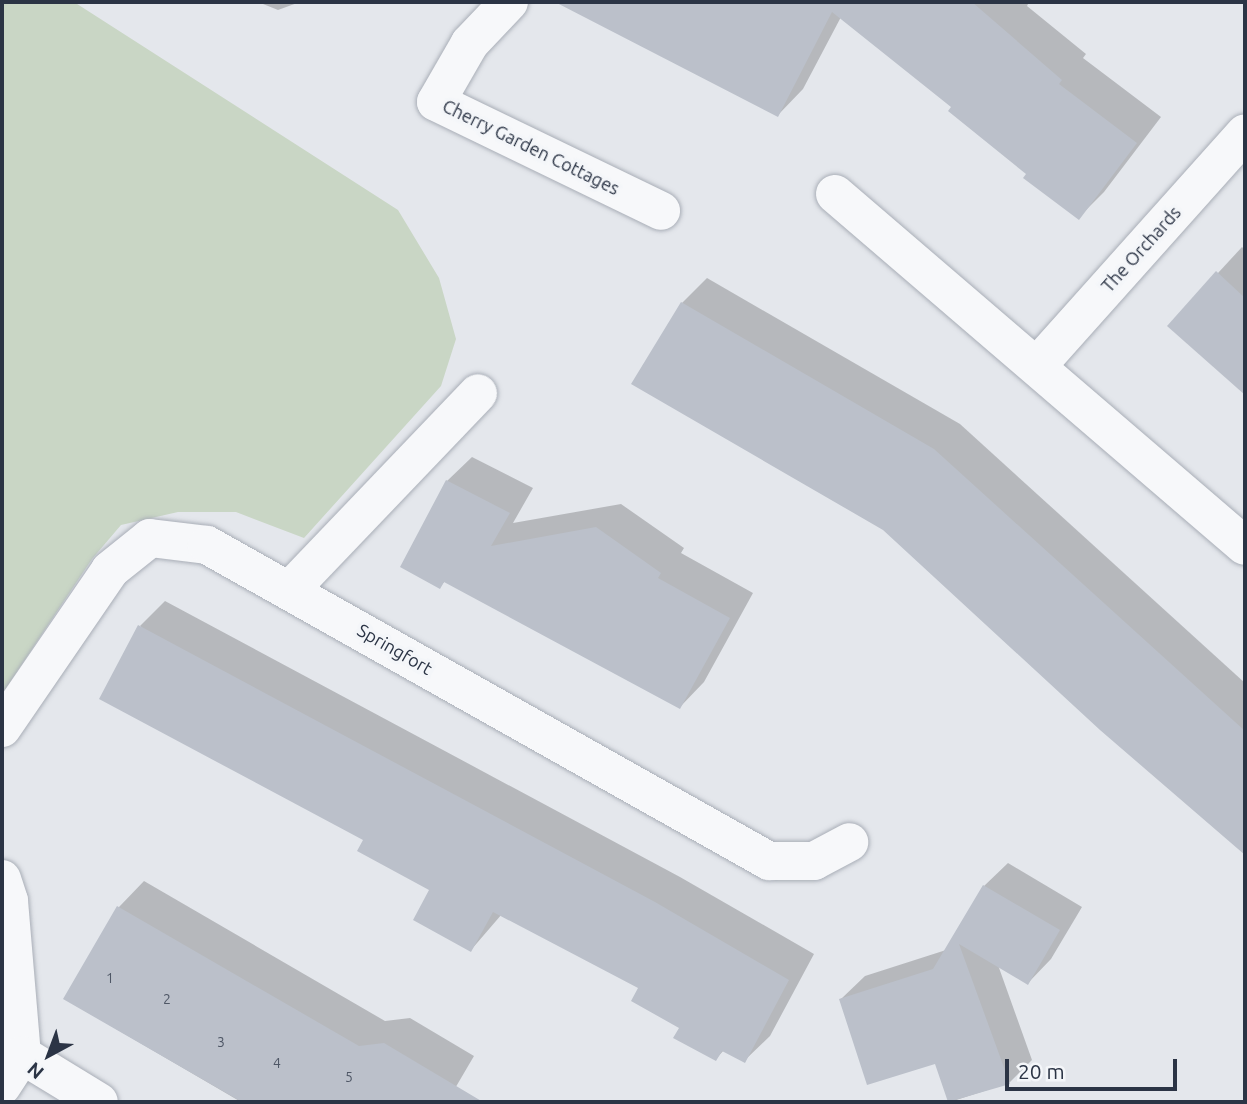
<!DOCTYPE html>
<html>
<head>
<meta charset="utf-8">
<style>
  body { margin:0 }
  #map { position:relative; width:1247px; height:1104px; overflow:hidden; background:#e4e7ec; font-family:Ubuntu,sans-serif }
  div>[style] { position:absolute }
  .green>* { inset:0; background:#c9d6c5 }
  .shadow>* { inset:0; background:#0003 }
  .building>* { inset:0; background:#bbc0ca }
  .roads { filter:drop-shadow(0 0 2px #a9aeb7) drop-shadow(0 0 2px #a9aeb7) }
  .street>* { height:38px; margin:-19px; padding:0 19px; transform-origin:19px; border-radius:19px; background:#f7f8fa }
  span { translate:-50% -50%; white-space:nowrap; text-align:center; line-height:1.15; -webkit-text-stroke:7px #f4f6f9; paint-order:stroke }
  .number-label { font-size:14px; color:#4f5766 }
  .number-label span { -webkit-text-stroke-width:0 }
  .street-label { font-size:18px; color:#2b3445 }
  .frame { position:absolute; inset:0; border:4px solid #2b3445; pointer-events:none }
  .north { position:absolute; left:14px; top:1020px; width:70px; height:70px; -webkit-text-stroke:5px #f4f6f9; paint-order:stroke; rotate:221deg; font-size:19px; font-weight:700; line-height:28px; text-align:center; color:#2b3445 }
  .north::after { content:''; display:block; margin:auto; width:24px; height:32px; background:#2b3445; clip-path:polygon(50% 0,100% 100%,50% 72%,0 100%) }
  .scale { position:absolute; left:1005px; top:1059px; width:172px; height:32px; box-sizing:border-box; border:4px solid #2b3445; border-top:0; padding-left:9px; font-size:21px; line-height:24px; white-space:nowrap; color:#2b3445; -webkit-text-stroke:5px #f4f6f9; paint-order:stroke }
</style>
</head>
<body>
<div id="map">
  <div class="green">
    <i style="clip-path:polygon(2px 2px,74px 2px,398px 210px,439px 278px,456px 339px,441px 386px,304px 538px,236px 512px,178px 512px,121px 525px,92px 559px,2px 694px)"></i>
  </div>
  <div class="shadow">
    <i style="clip-path:polygon(258px 2px,300px 2px,278px 10px)"></i>
    <i style="clip-path:polygon(559px 2px,661px 2px,626px 36px)"></i>
    <i style="clip-path:polygon(672px 2px,1029px 2px,1027px 6px,1086px 54px,1083px 58px,1161px 117px,1104px 192px,1079px 217px,954px 107px,841px 17px,803px 89px,778px 115px,646px 47px)"></i>
    <i style="clip-path:polygon(1242px 247px,1245px 250px,1245px 394px,1170px 325px)"></i>
    <i style="clip-path:polygon(707px 278px,960px 424px,1245px 683px,1245px 853px,1101px 729px,682px 303px)"></i>
    <i style="clip-path:polygon(472px 457px,533px 488px,513px 523px,621px 504px,684px 548px,681px 553px,753px 593px,704px 682px,680px 707px,445px 581px,440px 587px,447px 481px)"></i>
    <i style="clip-path:polygon(165px 601px,680px 877px,814px 954px,770px 1036px,744px 1061px,724px 1050px,716px 1059px,640px 988px,502px 914px,471px 950px,432px 889px,366px 839px,140px 626px)"></i>
    <i style="clip-path:polygon(1008px 863px,1082px 907px,1051px 959px,1028px 983px,998px 965px,1032px 1060px,1009px 1083px,950px 1102px,936px 1062px,841px 999px,865px 976px,946px 950px,984px 886px)"></i>
    <i style="clip-path:polygon(144px 881px,385px 1021px,410px 1018px,474px 1056px,447px 1102px,241px 1102px,65px 999px,119px 907px)"></i>
  </div>
  <div class="building">
    <i style="clip-path:polygon(555px 2px,972px 2px,1062px 80px,1059px 84px,1137px 143px,1079px 220px,1023px 178px,1026px 174px,948px 111px,951px 107px,832px 12px,778px 117px)"></i>
    <i style="clip-path:polygon(1216px 271px,1245px 298px,1245px 395px,1167px 326px)"></i>
    <i style="clip-path:polygon(681px 302px,934px 449px,1245px 731px,1245px 855px,1100px 730px,883px 530px,631px 384px)"></i>
    <i style="clip-path:polygon(446px 480px,510px 513px,491px 546px,596px 527px,661px 573px,658px 578px,730px 618px,680px 709px,444px 582px,440px 589px,400px 567px)"></i>
    <i style="clip-path:polygon(138px 625px,655px 902px,789px 980px,745px 1063px,722px 1051px,716px 1061px,673px 1038px,679px 1028px,631px 1001px,638px 988px,493px 912px,471px 952px,413px 920px,429px 890px,357px 851px,363px 840px,99px 699px)"></i>
    <i style="clip-path:polygon(983px 885px,1060px 930px,1028px 985px,959px 944px,1010px 1084px,948px 1102px,935px 1064px,867px 1085px,839px 999px,933px 969px)"></i>
    <i style="clip-path:polygon(117px 906px,359px 1046px,384px 1043px,483px 1102px,242px 1102px,63px 999px)"></i>
  </div>
  <div class="roads">
    <div class="street">
      <i style="left:509px;top:2px;width:57px;rotate:133.6deg"></i>
      <i style="left:470px;top:43px;width:68px;rotate:120deg"></i>
      <i style="left:436px;top:102px;width:250px;rotate:25.8deg"></i>
      <i style="left:835px;top:194px;width:540px;rotate:40.65deg"></i>
      <i style="left:1037px;top:366px;width:312px;rotate:-48.2deg"></i>
      <i style="left:290px;top:590px;width:272px;rotate:-46.3deg"></i>
      <i style="left:2px;top:728px;width:191px;rotate:-55.6deg"></i>
      <i style="left:110px;top:570px;width:51px;rotate:-38.7deg"></i>
      <i style="left:150px;top:538px;width:57px;rotate:7deg"></i>
      <i style="left:207px;top:545px;width:645px;rotate:29.35deg"></i>
      <i style="left:769px;top:861px;width:45px"></i>
      <i style="left:814px;top:861px;width:40px;rotate:-28deg"></i>
      <i style="left:2px;top:879px;width:23px;rotate:72deg"></i>
      <i style="left:9px;top:901px;width:155px;rotate:85.2deg"></i>
      <i style="left:22px;top:1055px;width:90px;rotate:31.4deg"></i>
      <i style="left:2px;top:1086px;width:37px;rotate:-57deg"></i>
    </div>
  </div>
  <div class="number-label">
    <span style="left:110px;top:978px">1</span>
    <span style="left:167px;top:999px">2</span>
    <span style="left:221px;top:1042px">3</span>
    <span style="left:277px;top:1063px">4</span>
    <span style="left:349px;top:1077px">5</span>
  </div>
  <div class="street-label">
    <span style="left:531px;top:147px;rotate:26deg">Cherry Garden Cottages</span>
    <span style="left:1141px;top:249px;rotate:-48deg">The Orchards</span>
    <span style="left:395px;top:649px;rotate:30deg">Springfort</span>
  </div>
  <div class="frame"></div>
  <div class="north">N</div>
  <div class="scale">20 m</div>
</div>
</body>
</html>
